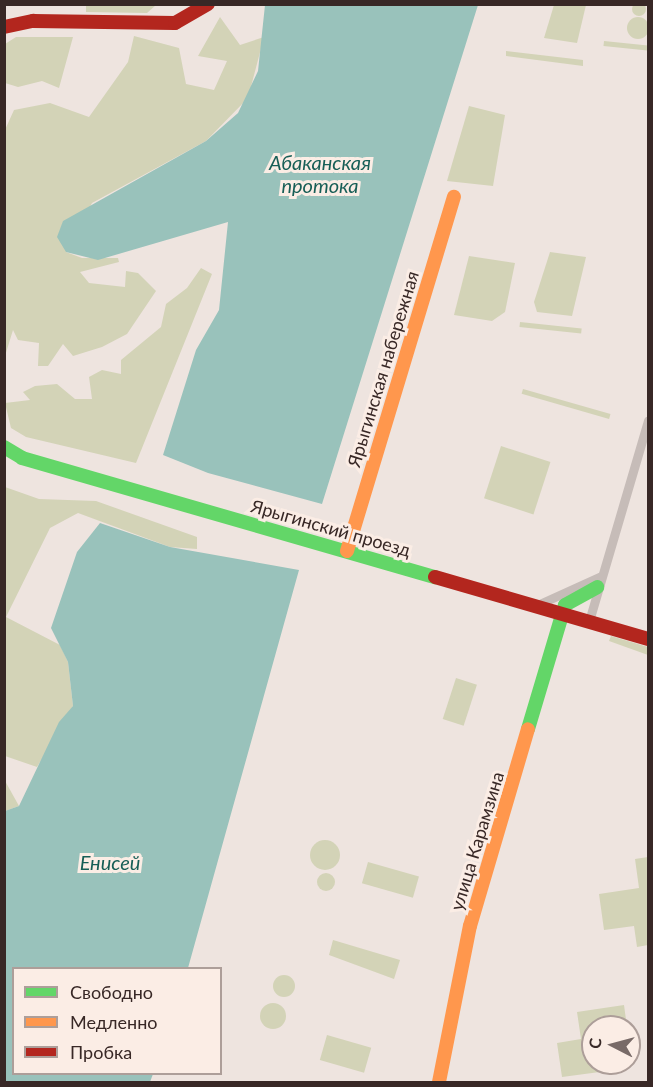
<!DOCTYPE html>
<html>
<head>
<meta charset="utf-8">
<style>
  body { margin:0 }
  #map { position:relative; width:653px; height:1087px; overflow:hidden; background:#eee4df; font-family:Lato,sans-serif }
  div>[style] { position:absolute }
  .green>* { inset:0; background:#d3d3b7; transform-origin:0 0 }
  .round { border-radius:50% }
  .water>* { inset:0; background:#99c2bb }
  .street>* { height:9px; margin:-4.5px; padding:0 4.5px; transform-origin:4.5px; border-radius:4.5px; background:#c6bcb8 }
  .fast>* { height:14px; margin:-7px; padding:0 7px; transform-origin:7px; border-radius:7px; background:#63d668 }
  .slow>* { height:14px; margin:-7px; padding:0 7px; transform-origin:7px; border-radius:7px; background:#ff974d }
  .jam>* { height:14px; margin:-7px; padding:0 7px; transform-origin:7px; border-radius:7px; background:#b3261e }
  span { translate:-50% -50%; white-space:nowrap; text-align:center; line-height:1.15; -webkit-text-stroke:6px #fbede5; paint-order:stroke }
  .street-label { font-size:18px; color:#382826 }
  .water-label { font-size:20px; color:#175e56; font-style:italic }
  .frame { position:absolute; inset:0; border:6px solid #382826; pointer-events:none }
  .legend { position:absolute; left:12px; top:967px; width:210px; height:108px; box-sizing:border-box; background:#fbede5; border:2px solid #ad9e99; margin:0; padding:8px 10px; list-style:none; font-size:18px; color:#382826 }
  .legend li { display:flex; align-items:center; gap:12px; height:30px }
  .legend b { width:30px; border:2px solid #ad9e99 }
  .north { position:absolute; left:581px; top:1015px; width:60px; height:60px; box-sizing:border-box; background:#fbede5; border:2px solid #ad9e99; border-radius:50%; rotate:276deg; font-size:16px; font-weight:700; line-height:24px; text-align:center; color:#382826 }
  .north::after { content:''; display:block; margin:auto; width:21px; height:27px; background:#786a67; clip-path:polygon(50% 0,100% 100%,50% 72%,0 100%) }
</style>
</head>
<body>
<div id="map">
  <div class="green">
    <i class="round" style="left:632px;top:2px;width:14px;height:14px"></i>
    <i style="clip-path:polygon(86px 5px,86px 4px,156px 5px,147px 13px,86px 12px)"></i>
    <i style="clip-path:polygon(554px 5px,586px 5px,577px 43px,544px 38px)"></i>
    <i class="round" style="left:627px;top:17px;width:22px;height:22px"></i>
    <i style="clip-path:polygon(220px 17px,240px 45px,264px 37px,248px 98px,206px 141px,92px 203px,66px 252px,82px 258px,118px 258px,119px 262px,80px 272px,89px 283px,125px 287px,126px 271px,138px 273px,156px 291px,127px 334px,102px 347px,73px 356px,63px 344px,48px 366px,38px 366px,39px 343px,18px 340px,13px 330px,5px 356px,4px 132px,14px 110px,50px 103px,89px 117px,128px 62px,134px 36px,179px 48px,186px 84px,214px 90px,227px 61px,198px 56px)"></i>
    <i style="clip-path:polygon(16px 37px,73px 37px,59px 88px,42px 81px,18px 87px,5px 83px,5px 44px)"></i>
    <i style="left:604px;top:41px;width:44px;height:5px;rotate:6deg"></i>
    <i style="clip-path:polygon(506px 51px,583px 60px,583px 66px,506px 56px)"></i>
    <i style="clip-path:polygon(469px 106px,505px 115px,493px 186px,447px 181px)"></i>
    <i style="clip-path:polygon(550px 252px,586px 257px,572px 316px,537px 312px,534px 302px)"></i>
    <i style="clip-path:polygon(469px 256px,515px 263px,505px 312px,492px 321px,454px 315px)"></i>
    <i style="clip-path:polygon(201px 268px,212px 274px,136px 463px,26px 437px,11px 428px,5px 403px,30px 400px,23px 392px,35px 386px,57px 384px,75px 399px,92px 399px,89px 377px,102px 370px,121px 374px,121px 360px,161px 327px,166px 304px,187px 288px)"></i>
    <i style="left:520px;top:322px;width:62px;height:5px;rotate:6deg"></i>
    <i style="left:523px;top:389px;width:91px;height:5px;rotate:16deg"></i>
    <i style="left:501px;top:446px;width:52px;height:55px;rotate:18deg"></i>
    <i style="clip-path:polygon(5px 487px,39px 499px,96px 501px,197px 537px,197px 549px,170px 547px,78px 513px,50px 528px,6px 617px,60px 645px,68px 662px,73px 706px,37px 767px,5px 756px)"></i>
    <i style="clip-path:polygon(611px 636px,648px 647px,648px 655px,609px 641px)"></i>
    <i style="left:456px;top:678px;width:22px;height:43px;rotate:18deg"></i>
    <i style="clip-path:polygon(4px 779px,19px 806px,5px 811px,4px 811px)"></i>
    <i class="round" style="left:310px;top:840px;width:30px;height:30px"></i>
    <i style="clip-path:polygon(648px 857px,648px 945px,637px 947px,634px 926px,604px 930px,599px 894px,639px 888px,635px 859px)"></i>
    <i style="left:368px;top:862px;width:53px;height:22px;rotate:16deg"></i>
    <i class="round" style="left:317px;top:873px;width:18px;height:18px"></i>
    <i style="clip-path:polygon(333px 940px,400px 960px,394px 979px,329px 955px)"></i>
    <i class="round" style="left:273px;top:975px;width:22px;height:22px"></i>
    <i class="round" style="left:260px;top:1003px;width:26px;height:26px"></i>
    <i style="clip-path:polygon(624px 1005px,627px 1027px,593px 1027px,593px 1063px,606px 1063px,607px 1071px,562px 1077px,557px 1043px,581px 1039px,577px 1012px)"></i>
    <i style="left:327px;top:1035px;width:46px;height:26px;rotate:16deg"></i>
  </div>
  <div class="water">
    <i style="clip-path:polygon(265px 5px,478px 5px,322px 504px,208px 473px,163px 455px,196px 350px,219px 310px,228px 222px,98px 260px,66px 252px,57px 237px,63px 221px,206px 141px,238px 113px,258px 71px)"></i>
    <i style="clip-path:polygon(100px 523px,170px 547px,299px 570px,188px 968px,14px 968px,14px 1074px,153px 1074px,150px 1082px,5px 1082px,5px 811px,19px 806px,59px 722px,73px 706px,68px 662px,51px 628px,77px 552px)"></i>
  </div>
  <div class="street">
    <i style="left:535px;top:606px;width:72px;rotate:-24.4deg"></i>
    <i style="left:589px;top:621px;width:209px;rotate:-73.6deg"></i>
  </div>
  <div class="fast">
    <i style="left:4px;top:447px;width:21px;rotate:31deg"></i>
    <i style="left:22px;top:458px;width:430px;rotate:16.1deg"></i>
    <i style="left:528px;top:729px;width:129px;rotate:-73.4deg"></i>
    <i style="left:565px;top:605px;width:37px;rotate:-29deg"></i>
  </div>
  <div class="slow">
    <i style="left:347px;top:551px;width:370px;rotate:-73.2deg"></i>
    <i style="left:439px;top:1082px;width:159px;rotate:-78.8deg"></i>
    <i style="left:470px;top:926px;width:205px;rotate:-73.6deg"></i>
  </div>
  <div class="jam">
    <i style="left:4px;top:27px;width:30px;rotate:-12deg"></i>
    <i style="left:33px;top:21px;width:142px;rotate:0.8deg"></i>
    <i style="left:175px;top:23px;width:38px;rotate:-30deg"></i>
    <i style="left:435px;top:577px;width:222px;rotate:16.2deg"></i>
  </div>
  <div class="street-label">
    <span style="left:383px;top:369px;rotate:-73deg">Ярыгинская набережная</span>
    <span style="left:331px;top:528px;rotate:16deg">Ярыгинский проезд</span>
    <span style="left:477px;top:841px;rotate:-73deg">улица Карамзина</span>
  </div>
  <div class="water-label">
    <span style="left:320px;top:174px">Абаканская<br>протока</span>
    <span style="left:110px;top:862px">Енисей</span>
  </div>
  <div class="frame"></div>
  <ul class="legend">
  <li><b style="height:8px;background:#63d668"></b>Свободно</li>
  <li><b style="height:8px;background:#ff974d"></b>Медленно</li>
  <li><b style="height:8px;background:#b3261e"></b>Пробка</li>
  </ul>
  <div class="north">С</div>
</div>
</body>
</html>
